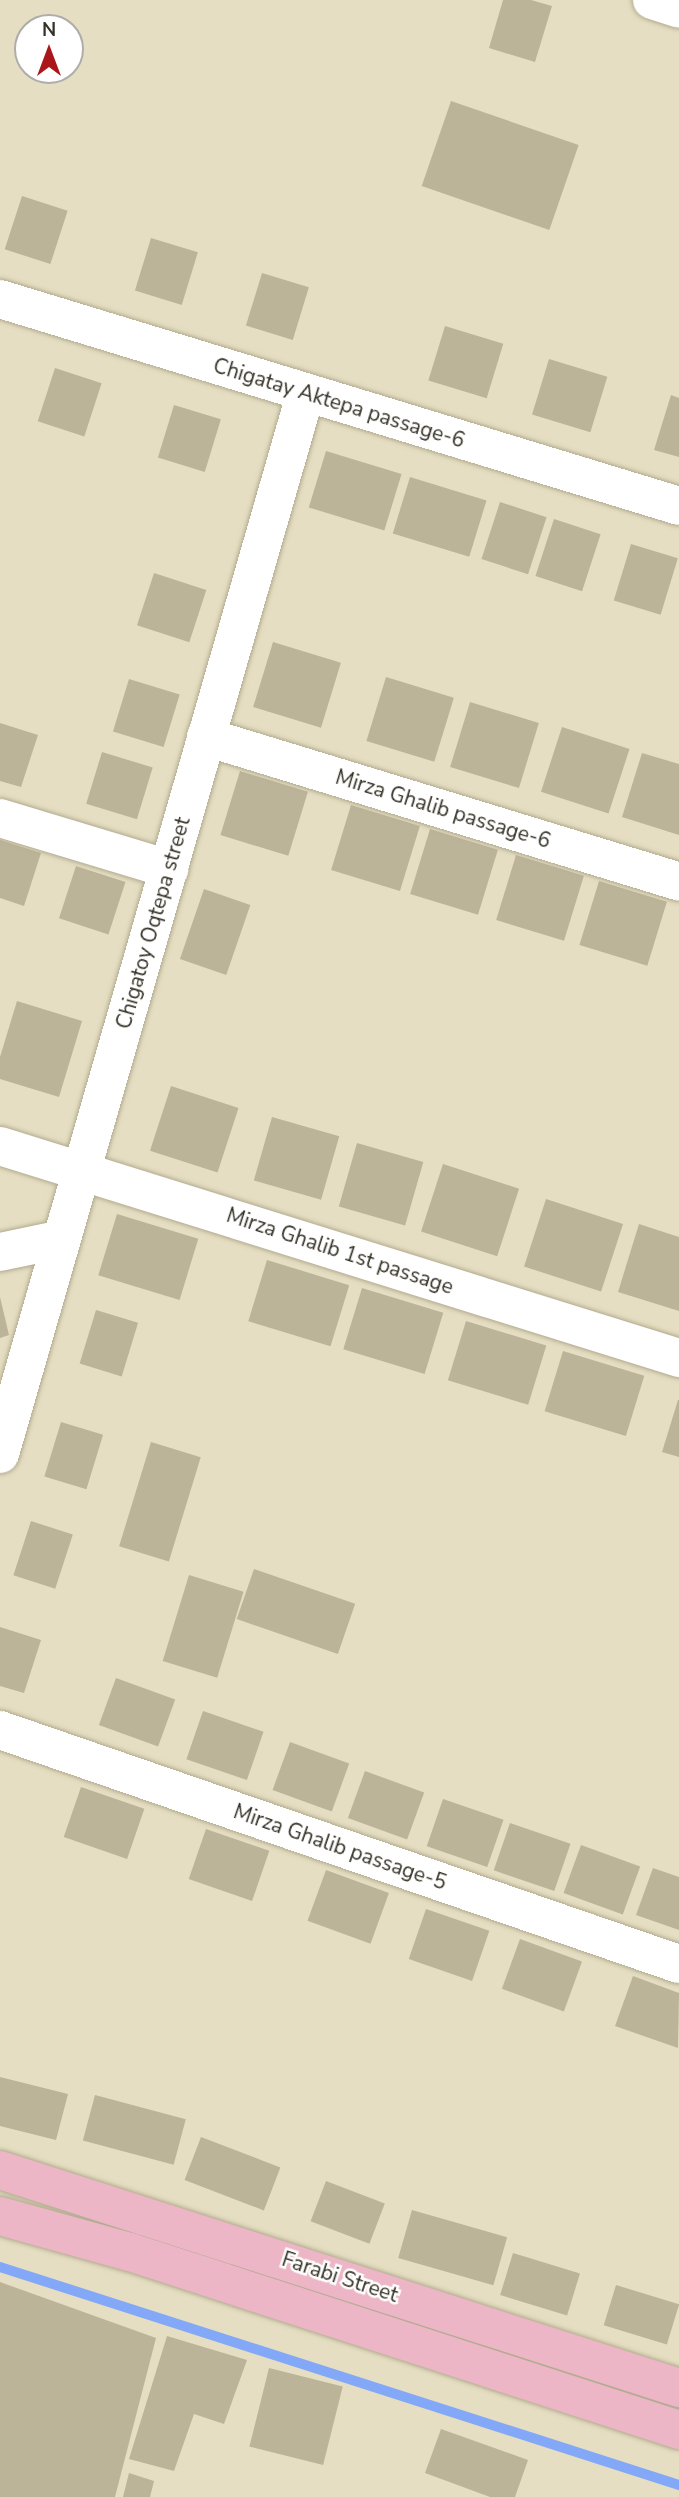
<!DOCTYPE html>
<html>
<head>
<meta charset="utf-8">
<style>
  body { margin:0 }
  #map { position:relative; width:679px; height:2497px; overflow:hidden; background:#e6dec2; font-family:"Nunito Sans",sans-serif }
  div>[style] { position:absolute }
  .stream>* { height:10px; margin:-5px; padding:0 5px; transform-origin:5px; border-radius:5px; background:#83a8f8 }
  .building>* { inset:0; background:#bcb499; transform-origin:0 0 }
  .roads { filter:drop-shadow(0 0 2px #b1aa8f) drop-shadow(0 0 2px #b1aa8f) }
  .minor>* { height:38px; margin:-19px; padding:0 19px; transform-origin:19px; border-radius:19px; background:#fff }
  .major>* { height:38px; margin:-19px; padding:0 19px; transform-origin:19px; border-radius:19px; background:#ecb6c6 }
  span { translate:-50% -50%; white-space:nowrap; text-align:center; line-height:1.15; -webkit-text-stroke:5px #fff; paint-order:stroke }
  .street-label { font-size:21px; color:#353327 }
  .north { position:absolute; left:14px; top:14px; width:70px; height:70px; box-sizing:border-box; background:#fff; border:2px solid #aeada9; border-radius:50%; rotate:0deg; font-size:19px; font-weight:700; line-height:28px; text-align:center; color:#353327 }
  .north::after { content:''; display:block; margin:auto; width:24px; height:32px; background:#aa1619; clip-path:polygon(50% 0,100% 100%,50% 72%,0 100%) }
</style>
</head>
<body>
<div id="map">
  <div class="stream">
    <i style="left:0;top:2267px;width:713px;rotate:17.8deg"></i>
  </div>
  <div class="building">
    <i style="clip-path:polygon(503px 0,531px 0,552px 6px,535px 62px,489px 48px)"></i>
    <i style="left:451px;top:101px;width:135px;height:90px;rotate:19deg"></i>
    <i style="left:22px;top:196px;width:48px;height:56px;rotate:18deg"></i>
    <i style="left:151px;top:238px;width:49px;height:55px;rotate:17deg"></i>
    <i style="left:262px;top:273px;width:49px;height:55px;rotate:17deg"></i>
    <i style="left:445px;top:326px;width:61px;height:57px;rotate:17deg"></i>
    <i style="left:549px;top:359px;width:61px;height:58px;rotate:17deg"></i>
    <i style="left:55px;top:368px;width:49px;height:56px;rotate:18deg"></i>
    <i style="clip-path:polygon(671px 395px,679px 398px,679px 457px,654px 450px)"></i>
    <i style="left:174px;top:405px;width:49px;height:55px;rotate:17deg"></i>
    <i style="left:326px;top:451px;width:79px;height:59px;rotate:17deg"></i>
    <i style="left:410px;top:477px;width:80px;height:59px;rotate:17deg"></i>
    <i style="left:500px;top:502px;width:49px;height:60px;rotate:18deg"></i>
    <i style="left:554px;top:519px;width:49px;height:60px;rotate:18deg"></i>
    <i style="left:631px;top:544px;width:49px;height:59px;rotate:17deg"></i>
    <i style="left:154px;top:573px;width:55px;height:55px;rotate:18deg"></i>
    <i style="left:273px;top:642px;width:71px;height:68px;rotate:17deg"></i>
    <i style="left:386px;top:677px;width:71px;height:67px;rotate:17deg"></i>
    <i style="left:129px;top:679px;width:53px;height:55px;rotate:17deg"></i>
    <i style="left:470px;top:702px;width:72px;height:68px;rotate:17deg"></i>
    <i style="clip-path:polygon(0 723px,38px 735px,21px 787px,0 781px)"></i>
    <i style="left:562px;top:727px;width:71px;height:68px;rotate:18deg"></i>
    <i style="left:102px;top:752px;width:53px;height:54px;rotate:17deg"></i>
    <i style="clip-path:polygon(642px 753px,679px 764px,679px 835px,622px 817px)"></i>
    <i style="left:240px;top:771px;width:71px;height:67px;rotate:17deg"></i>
    <i style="left:351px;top:805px;width:72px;height:68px;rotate:17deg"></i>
    <i style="left:430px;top:829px;width:71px;height:68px;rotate:17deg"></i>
    <i style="clip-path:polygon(0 840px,41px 853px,24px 906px,0 898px)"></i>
    <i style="left:516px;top:855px;width:71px;height:68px;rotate:17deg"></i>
    <i style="left:76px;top:866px;width:52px;height:55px;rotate:18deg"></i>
    <i style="left:599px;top:881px;width:71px;height:67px;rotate:17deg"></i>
    <i style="left:204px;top:889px;width:49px;height:74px;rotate:19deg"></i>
    <i style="clip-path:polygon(17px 1001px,82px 1021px,59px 1097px,0 1079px,0 1057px)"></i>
    <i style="left:171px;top:1086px;width:71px;height:68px;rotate:18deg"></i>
    <i style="left:272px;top:1117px;width:70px;height:66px;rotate:16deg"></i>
    <i style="left:357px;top:1143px;width:69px;height:66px;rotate:16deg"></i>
    <i style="left:443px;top:1164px;width:80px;height:71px;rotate:18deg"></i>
    <i style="left:546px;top:1199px;width:81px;height:71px;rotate:18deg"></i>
    <i style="left:117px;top:1214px;width:85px;height:64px;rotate:17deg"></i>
    <i style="clip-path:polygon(639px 1224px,679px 1237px,679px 1311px,618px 1292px)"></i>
    <i style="left:267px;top:1260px;width:86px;height:64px;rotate:17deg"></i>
    <i style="left:362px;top:1288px;width:85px;height:64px;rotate:17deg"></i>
    <i style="clip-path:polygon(0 1297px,9px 1335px,0 1338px)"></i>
    <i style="left:96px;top:1310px;width:44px;height:56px;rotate:17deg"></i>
    <i style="left:466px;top:1321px;width:84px;height:62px;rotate:17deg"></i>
    <i style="left:563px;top:1351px;width:85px;height:63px;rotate:17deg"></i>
    <i style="clip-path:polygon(678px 1400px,679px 1400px,679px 1457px,662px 1452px)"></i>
    <i style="left:61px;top:1422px;width:44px;height:57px;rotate:17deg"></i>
    <i style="left:151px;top:1442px;width:52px;height:109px;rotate:17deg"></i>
    <i style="left:31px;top:1521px;width:44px;height:57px;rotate:18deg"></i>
    <i style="left:254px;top:1569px;width:107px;height:53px;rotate:19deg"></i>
    <i style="left:189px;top:1575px;width:57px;height:90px;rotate:17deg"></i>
    <i style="clip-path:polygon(0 1627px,41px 1640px,24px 1693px,0 1686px)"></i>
    <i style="left:116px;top:1678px;width:63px;height:50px;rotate:20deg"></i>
    <i style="left:203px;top:1711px;width:64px;height:51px;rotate:19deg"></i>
    <i style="left:290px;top:1742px;width:63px;height:51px;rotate:20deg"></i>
    <i style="left:365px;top:1771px;width:63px;height:50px;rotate:20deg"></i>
    <i style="left:81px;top:1787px;width:67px;height:53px;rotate:19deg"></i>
    <i style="left:443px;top:1799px;width:64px;height:50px;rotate:19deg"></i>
    <i style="left:510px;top:1823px;width:64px;height:50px;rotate:19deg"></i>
    <i style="left:206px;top:1829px;width:67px;height:53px;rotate:19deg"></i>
    <i style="left:581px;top:1845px;width:63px;height:51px;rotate:20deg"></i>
    <i style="clip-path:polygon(653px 1868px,679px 1877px,679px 1930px,636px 1915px)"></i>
    <i style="left:326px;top:1870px;width:67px;height:54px;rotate:20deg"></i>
    <i style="left:426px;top:1909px;width:67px;height:53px;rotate:19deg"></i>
    <i style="left:520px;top:1939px;width:66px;height:53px;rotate:20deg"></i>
    <i style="clip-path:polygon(633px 1976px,679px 1993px,678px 2048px,615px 2026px)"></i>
    <i style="clip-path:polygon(0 2077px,68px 2094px,56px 2140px,0 2126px)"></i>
    <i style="left:95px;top:2095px;width:94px;height:47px;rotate:15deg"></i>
    <i style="left:201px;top:2137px;width:85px;height:46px;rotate:21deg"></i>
    <i style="left:326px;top:2181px;width:63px;height:43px;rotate:21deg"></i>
    <i style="left:412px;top:2210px;width:99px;height:50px;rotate:16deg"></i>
    <i style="left:513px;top:2253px;width:70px;height:44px;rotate:17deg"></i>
    <i style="clip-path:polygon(0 2282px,156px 2338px,115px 2497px,0 2497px)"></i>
    <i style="left:616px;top:2285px;width:66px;height:42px;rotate:17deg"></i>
    <i style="clip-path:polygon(167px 2336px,247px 2360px,224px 2424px,194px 2414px,174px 2471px,129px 2459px)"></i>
    <i style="left:269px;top:2368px;width:76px;height:81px;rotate:14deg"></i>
    <i style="clip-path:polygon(441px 2429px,528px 2460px,515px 2497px,490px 2497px,425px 2473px)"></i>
    <i style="clip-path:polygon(129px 2473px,154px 2481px,150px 2497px,123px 2497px)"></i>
  </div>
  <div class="roads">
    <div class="minor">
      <i style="left:652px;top:0;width:28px;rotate:18deg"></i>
      <i style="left:0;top:299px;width:710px;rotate:16.95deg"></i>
      <i style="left:206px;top:737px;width:495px;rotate:17deg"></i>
      <i style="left:0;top:818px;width:177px;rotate:16.8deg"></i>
      <i style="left:0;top:1146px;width:711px;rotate:17.34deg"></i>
      <i style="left:0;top:1252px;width:63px;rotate:-11.8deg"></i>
      <i style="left:0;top:1454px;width:1105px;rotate:-73.93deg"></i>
      <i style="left:0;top:1730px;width:718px;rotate:19.02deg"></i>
    </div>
    <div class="major">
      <i style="left:0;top:2170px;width:713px;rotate:17.8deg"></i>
      <i style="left:0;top:2216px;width:135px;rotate:15.5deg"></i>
      <i style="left:130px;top:2252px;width:577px;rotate:17.96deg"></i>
    </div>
  </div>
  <div class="street-label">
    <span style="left:339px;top:403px;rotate:17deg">Chigatay Aktepa passage-6</span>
    <span style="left:443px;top:809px;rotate:17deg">Mirza Ghalib passage-6</span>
    <span style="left:153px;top:923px;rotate:-74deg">Chigatoy Oqtepa street</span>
    <span style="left:340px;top:1251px;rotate:18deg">Mirza Ghalib 1st passage</span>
    <span style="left:340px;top:1847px;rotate:19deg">Mirza Ghalib passage-5</span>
    <span style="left:340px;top:2277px;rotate:18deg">Farabi Street</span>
  </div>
  <div class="north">N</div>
</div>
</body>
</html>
